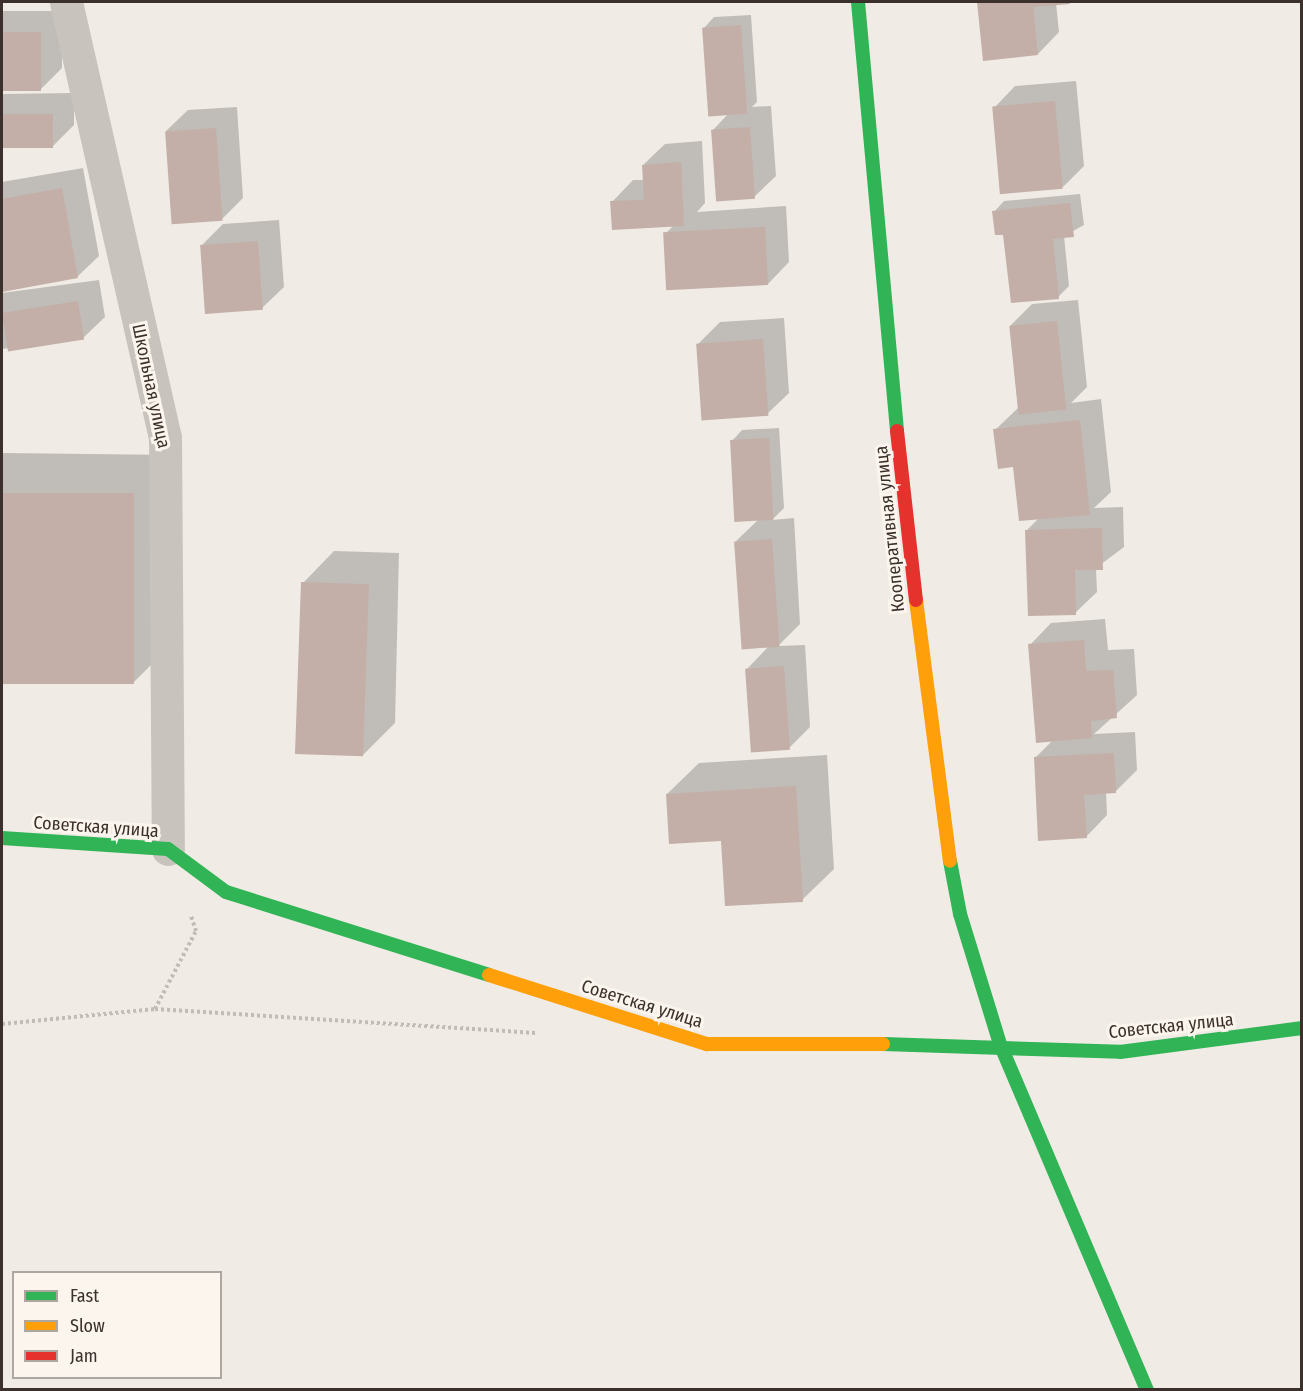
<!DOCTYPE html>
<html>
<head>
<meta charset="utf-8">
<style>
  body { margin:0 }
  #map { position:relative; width:1303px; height:1391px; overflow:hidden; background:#f0ebe5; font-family:"Fira Sans Condensed",sans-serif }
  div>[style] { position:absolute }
  .shadow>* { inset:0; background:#0003 }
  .building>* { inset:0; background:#c3afa7; transform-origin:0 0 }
  .path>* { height:4px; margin-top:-2px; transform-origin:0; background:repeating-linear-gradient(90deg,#c2bbb6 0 3px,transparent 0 6px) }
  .street>* { height:33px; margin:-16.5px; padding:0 16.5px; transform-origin:16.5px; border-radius:16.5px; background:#c9c3be }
  .fast>* { height:14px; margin:-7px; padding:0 7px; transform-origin:7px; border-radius:7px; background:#30b455 }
  .slow>* { height:14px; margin:-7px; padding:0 7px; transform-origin:7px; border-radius:7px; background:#ff9f0a }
  .jam>* { height:14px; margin:-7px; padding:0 7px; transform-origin:7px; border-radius:7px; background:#e5322d }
  span { translate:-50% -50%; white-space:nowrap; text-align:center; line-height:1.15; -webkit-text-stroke:6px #fbf5ee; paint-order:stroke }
  .street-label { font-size:18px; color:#3b302b }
  .frame { position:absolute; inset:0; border:3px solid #3b302b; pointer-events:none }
  .legend { position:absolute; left:12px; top:1271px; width:210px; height:108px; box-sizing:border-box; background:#fbf5ee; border:2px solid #aea6a0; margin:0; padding:8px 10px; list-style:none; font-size:18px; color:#3b302b }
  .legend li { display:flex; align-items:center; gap:12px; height:30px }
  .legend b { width:30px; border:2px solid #aea6a0 }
</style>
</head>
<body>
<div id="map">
  <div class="shadow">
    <i style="clip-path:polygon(699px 2px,732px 2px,699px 3px)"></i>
    <i style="clip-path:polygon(979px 2px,1070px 2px,1056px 3px,1059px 32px,1038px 54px,984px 60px)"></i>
    <i style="clip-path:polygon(2px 11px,62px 11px,62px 68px,41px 89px,2px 89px)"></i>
    <i style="clip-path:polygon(751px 15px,757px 102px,752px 107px,771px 106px,776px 176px,754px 197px,713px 130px,728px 114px,704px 28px,714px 17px)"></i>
    <i style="clip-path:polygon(1076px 81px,1084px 166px,1063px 187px,994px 108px,1015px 86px)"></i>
    <i style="clip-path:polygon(74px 93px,74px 125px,52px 147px,2px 147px,2px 94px)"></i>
    <i style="clip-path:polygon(237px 107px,243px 198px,222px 219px,166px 131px,188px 110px)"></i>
    <i style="clip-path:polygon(702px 141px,705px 203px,697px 212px,786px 206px,789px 262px,768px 284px,665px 234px,674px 225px,612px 202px,633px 180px,644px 180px,643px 165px,665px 144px)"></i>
    <i style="clip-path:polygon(83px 168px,99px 256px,77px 277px,2px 290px,2px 182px)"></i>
    <i style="clip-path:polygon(1080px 194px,1084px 225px,1064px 236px,1069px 286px,1058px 297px,994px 212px,1004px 201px)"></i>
    <i style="clip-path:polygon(279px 220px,284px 287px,262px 308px,202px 245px,223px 224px)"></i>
    <i style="clip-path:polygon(99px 280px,105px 317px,83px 338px,2px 349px,2px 293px)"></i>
    <i style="clip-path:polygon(1078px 300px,1087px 387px,1071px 403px,1101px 399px,1111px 492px,1094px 508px,1123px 507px,1124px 547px,1096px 568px,1097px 592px,1075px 613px,1027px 530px,1039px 518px,995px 430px,1018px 408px,1010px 326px,1032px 304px)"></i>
    <i style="clip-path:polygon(784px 318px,789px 393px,767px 414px,698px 344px,720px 322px)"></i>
    <i style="clip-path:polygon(779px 428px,784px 508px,772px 520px,794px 518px,800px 624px,778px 646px,805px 645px,810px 727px,789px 748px,747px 669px,769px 646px,735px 542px,758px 520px,732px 441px,742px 430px)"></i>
    <i style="clip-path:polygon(2px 453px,174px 455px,173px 643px,133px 683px,2px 682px)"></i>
    <i style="clip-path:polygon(334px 551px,399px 553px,395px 723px,363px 755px,303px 583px)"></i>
    <i style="clip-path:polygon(1105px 619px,1108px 650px,1134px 649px,1137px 695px,1094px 734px,1135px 732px,1137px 770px,1115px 792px,1106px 792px,1107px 815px,1086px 837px,1036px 757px,1053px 740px,1030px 645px,1051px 623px)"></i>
    <i style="clip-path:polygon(827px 755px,834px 869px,802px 900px,667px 794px,699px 763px)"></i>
  </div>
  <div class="building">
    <i style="clip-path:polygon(977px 2px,1069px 2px,1070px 4px,1033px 7px,1038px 55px,983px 61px)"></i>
    <i style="left:741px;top:25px;width:89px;height:39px;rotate:86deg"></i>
    <i style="left:2px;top:32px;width:39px;height:59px"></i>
    <i style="left:1055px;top:101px;width:88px;height:63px;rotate:85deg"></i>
    <i style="left:2px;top:114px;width:51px;height:34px"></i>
    <i style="left:750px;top:127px;width:72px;height:39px;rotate:86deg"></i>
    <i style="left:216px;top:128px;width:93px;height:51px;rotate:86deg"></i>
    <i style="clip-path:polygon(681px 162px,684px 226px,612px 230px,610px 201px,644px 200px,642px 165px)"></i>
    <i style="clip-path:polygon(62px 188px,78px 278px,2px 292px,2px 199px)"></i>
    <i style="clip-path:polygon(1070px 203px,1074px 237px,1053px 239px,1059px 299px,1011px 303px,1003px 235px,995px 235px,992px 211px)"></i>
    <i style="left:765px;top:227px;width:58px;height:102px;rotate:87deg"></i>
    <i style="left:258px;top:241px;width:69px;height:58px;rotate:86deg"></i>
    <i style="left:78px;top:301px;width:39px;height:77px;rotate:81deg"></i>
    <i style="left:1057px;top:321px;width:89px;height:48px;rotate:84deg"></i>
    <i style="left:763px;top:339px;width:77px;height:67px;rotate:86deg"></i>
    <i style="clip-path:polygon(1080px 420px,1090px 515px,1019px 521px,1013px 467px,998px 469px,993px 429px)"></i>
    <i style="left:769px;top:438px;width:82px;height:39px;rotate:87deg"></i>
    <i style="left:2px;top:493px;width:132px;height:191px"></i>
    <i style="clip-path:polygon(1102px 528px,1103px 570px,1075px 570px,1076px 615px,1028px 616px,1025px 530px)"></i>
    <i style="left:772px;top:539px;width:108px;height:38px;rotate:86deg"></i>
    <i style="left:301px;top:582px;width:68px;height:172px;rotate:2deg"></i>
    <i style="clip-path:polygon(1084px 640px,1086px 671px,1113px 670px,1117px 718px,1091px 721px,1092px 738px,1036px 743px,1028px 644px)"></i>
    <i style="left:784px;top:666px;width:84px;height:39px;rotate:86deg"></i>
    <i style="clip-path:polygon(1114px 753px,1116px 793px,1084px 795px,1087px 838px,1038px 841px,1034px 757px)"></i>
    <i style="clip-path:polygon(796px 786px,803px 902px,725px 906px,721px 841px,669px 844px,666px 794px)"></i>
  </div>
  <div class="path">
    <i style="left:155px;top:1009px;width:381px;rotate:3.6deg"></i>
    <i style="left:2px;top:1024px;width:154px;rotate:-5.6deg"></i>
    <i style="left:155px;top:1009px;width:88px;rotate:-62.3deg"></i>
    <i style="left:196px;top:931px;width:16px;rotate:-108deg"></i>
  </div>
  <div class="street">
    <i style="left:66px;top:2px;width:446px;rotate:77.2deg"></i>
    <i style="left:165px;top:437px;width:412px;rotate:89.6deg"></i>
  </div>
  <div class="fast">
    <i style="left:858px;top:2px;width:431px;rotate:84.8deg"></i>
    <i style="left:2px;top:838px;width:166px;rotate:3.8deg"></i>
    <i style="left:168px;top:849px;width:72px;rotate:36.6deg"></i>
    <i style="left:226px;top:892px;width:276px;rotate:17.5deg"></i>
    <i style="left:950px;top:861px;width:54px;rotate:79.3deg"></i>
    <i style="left:960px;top:914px;width:136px;rotate:72.9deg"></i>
    <i style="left:1000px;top:1044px;width:376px;rotate:67deg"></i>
    <i style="left:883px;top:1044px;width:237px;rotate:1.9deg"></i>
    <i style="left:1120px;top:1052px;width:184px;rotate:-7.5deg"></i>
  </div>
  <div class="slow">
    <i style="left:916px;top:600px;width:263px;rotate:82.6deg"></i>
    <i style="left:489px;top:975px;width:229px;rotate:17.6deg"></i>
    <i style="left:707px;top:1044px;width:176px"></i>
  </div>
  <div class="jam">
    <i style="left:897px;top:431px;width:170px;rotate:83.6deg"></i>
  </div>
  <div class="street-label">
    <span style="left:151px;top:386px;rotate:78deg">Школьная улица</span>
    <span style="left:890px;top:529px;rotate:-96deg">Кооперативная улица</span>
    <span style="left:96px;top:827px;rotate:4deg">Советская улица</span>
    <span style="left:642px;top:1004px;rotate:17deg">Советская улица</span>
    <span style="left:1171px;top:1026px;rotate:-6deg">Советская улица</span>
  </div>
  <div class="frame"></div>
  <ul class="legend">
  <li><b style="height:8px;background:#30b455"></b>Fast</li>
  <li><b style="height:8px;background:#ff9f0a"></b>Slow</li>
  <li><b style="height:8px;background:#e5322d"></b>Jam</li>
  </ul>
</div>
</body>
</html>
